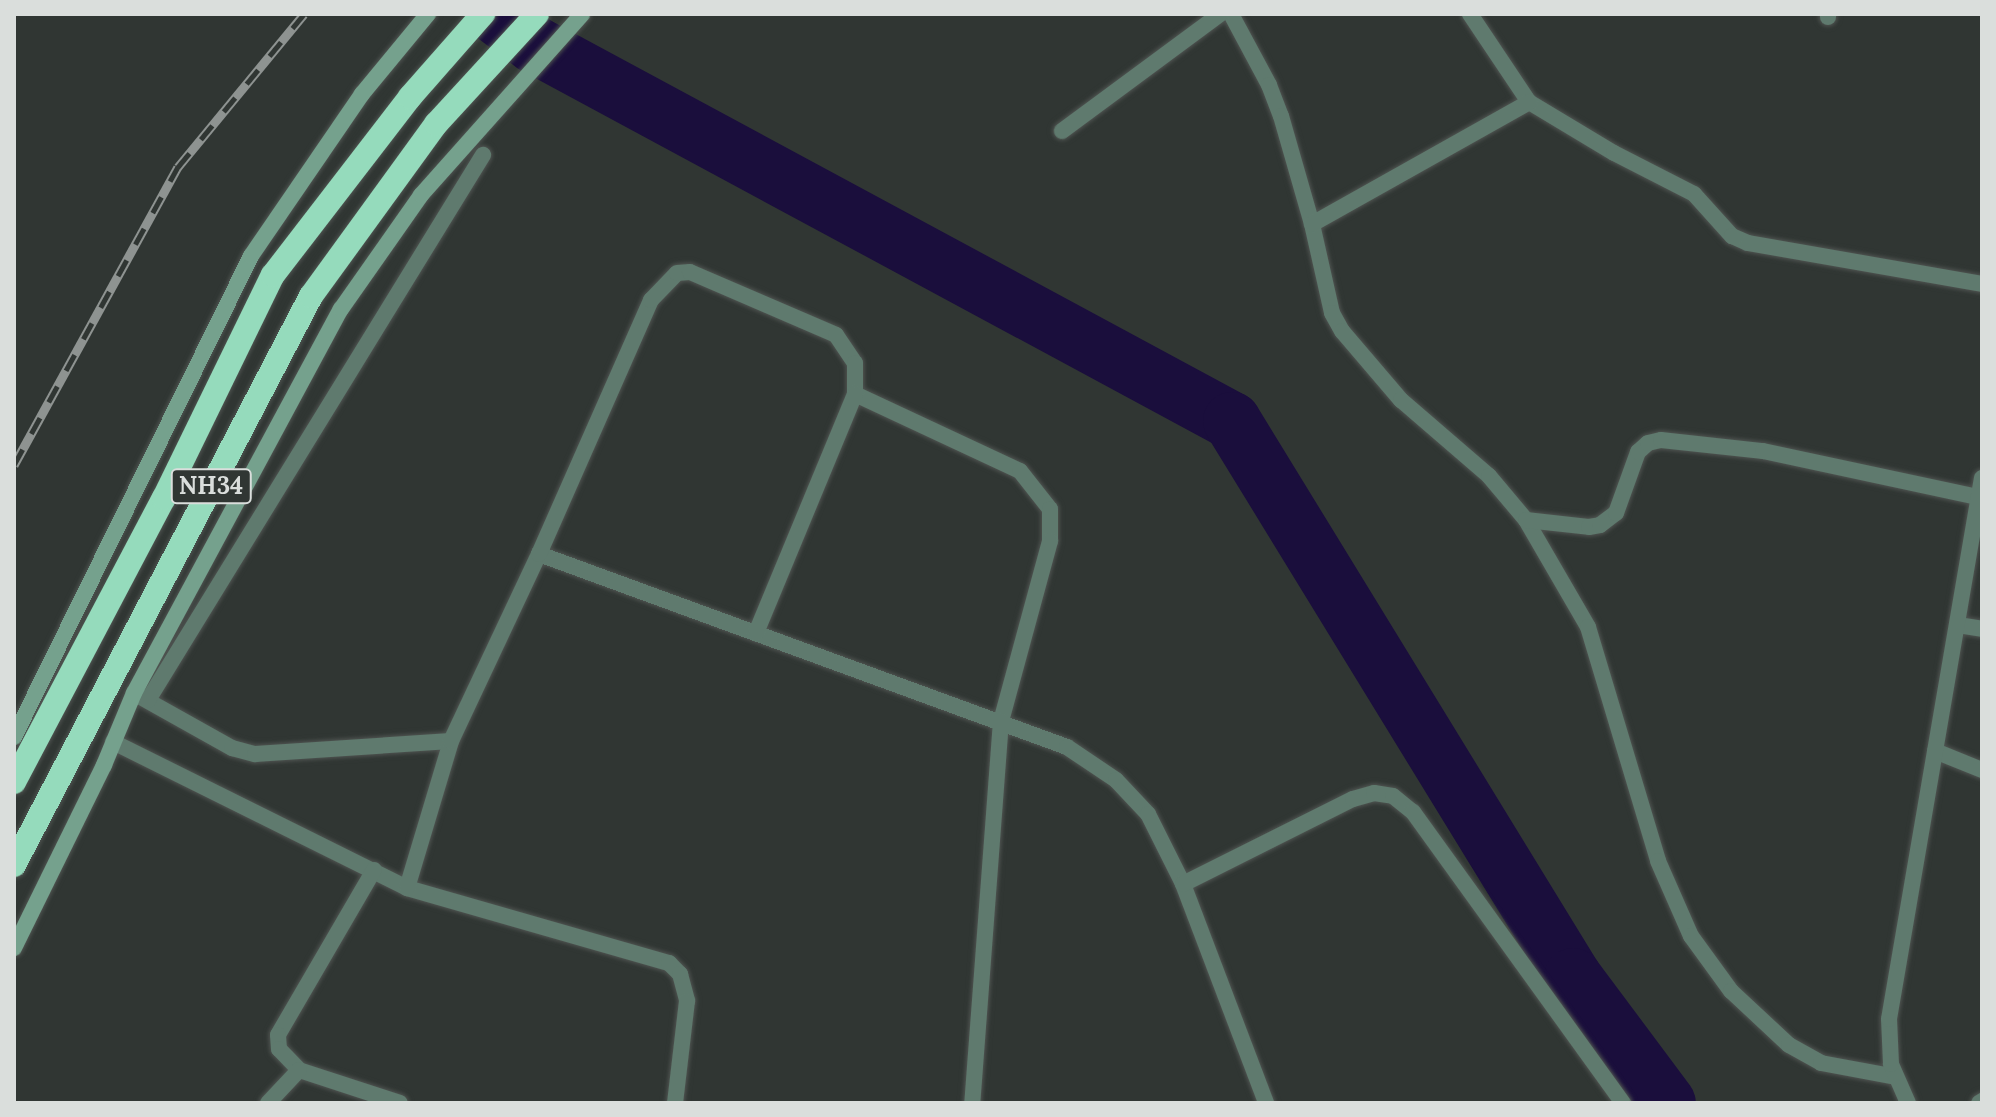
<!DOCTYPE html>
<html>
<head>
<meta charset="utf-8">
<style>
  body { margin:0 }
  #map { position:relative; width:1996px; height:1117px; overflow:hidden; background:#303633; font-family:Lora,serif }
  div>[style] { position:absolute }
  .river>* { height:58px; margin:-29px; padding:0 29px; transform-origin:29px; border-radius:29px; background:#1a0e3c }
  .roads { filter:drop-shadow(0 0 2px #4f5451) drop-shadow(0 0 2px #4f5451) }
  .street>* { height:16px; margin:-8px; padding:0 8px; transform-origin:8px; border-radius:8px; background:#5f7a6e }
  .secondary>* { height:16px; margin:-8px; padding:0 8px; transform-origin:8px; border-radius:8px; background:#75a18d }
  .highway>* { height:24px; margin:-12px; padding:0 12px; transform-origin:12px; border-radius:12px; background:#95dbbc }
  .rail>* { height:9px; margin-top:-4.5px; transform-origin:0; background:repeating-linear-gradient(90deg,#303633 0 18px,#8e9391 0 36px); box-sizing:border-box; border-block:2px solid #8e9391 }
  span { translate:-50% -50%; white-space:nowrap; text-align:center; line-height:1.15; -webkit-text-stroke:7px #303633; paint-order:stroke }
  .shield-label span { padding:2px 6px; background:#303633; border:2px solid; border-radius:6px; -webkit-text-stroke-width:0 }
  .shield-label { font-size:24px; color:#dadedc; font-weight:700 }
  .frame { position:absolute; inset:0; border:16px solid #dadedc; pointer-events:none }
</style>
</head>
<body>
<div id="map">
  <div class="river">
    <i style="left:494px;top:14px;width:51px;rotate:37.1deg"></i>
    <i style="left:535px;top:45px;width:792px;rotate:28.34deg"></i>
    <i style="left:1232px;top:421px;width:652px;rotate:58.48deg"></i>
    <i style="left:1573px;top:977px;width:157px;rotate:53.3deg"></i>
  </div>
  <div class="roads">
    <div class="street">
      <i style="left:1231px;top:14px;width:81px;rotate:61.8deg"></i>
      <i style="left:1269px;top:85px;width:33px;rotate:69deg"></i>
      <i style="left:1281px;top:116px;width:112px;rotate:74deg"></i>
      <i style="left:1312px;top:224px;width:91px;rotate:77.3deg"></i>
      <i style="left:1332px;top:313px;width:21px;rotate:61deg"></i>
      <i style="left:1342px;top:331px;width:91px;rotate:49.5deg"></i>
      <i style="left:1401px;top:400px;width:116px;rotate:40.8deg"></i>
      <i style="left:1489px;top:476px;width:57px;rotate:49.9deg"></i>
      <i style="left:1526px;top:520px;width:124px;rotate:59.9deg"></i>
      <i style="left:1588px;top:627px;width:244px;rotate:73.3deg"></i>
      <i style="left:1658px;top:861px;width:82px;rotate:66.3deg"></i>
      <i style="left:1691px;top:936px;width:68px;rotate:54deg"></i>
      <i style="left:1731px;top:991px;width:79px;rotate:43deg"></i>
      <i style="left:1789px;top:1045px;width:37px;rotate:29deg"></i>
      <i style="left:1821px;top:1063px;width:76px;rotate:10.6deg"></i>
      <i style="left:1470px;top:14px;width:106px;rotate:56.2deg"></i>
      <i style="left:1529px;top:102px;width:99px;rotate:31deg"></i>
      <i style="left:1614px;top:153px;width:90px;rotate:27.1deg"></i>
      <i style="left:1694px;top:194px;width:57px;rotate:47.9deg"></i>
      <i style="left:1732px;top:236px;width:17px;rotate:24deg"></i>
      <i style="left:1748px;top:243px;width:238px;rotate:9.9deg"></i>
      <i style="left:1828px;top:17px;width:3px;rotate:-90deg"></i>
      <i style="left:1062px;top:131px;width:197px;rotate:-36.5deg"></i>
      <i style="left:1312px;top:224px;width:249px;rotate:-29.3deg"></i>
      <i style="left:855px;top:394px;width:182px;rotate:25deg"></i>
      <i style="left:1020px;top:471px;width:48px;rotate:51.7deg"></i>
      <i style="left:1050px;top:509px;width:32px;rotate:90deg"></i>
      <i style="left:1050px;top:541px;width:187px;rotate:105.2deg"></i>
      <i style="left:1001px;top:721px;width:383px;rotate:94.3deg"></i>
      <i style="left:1526px;top:520px;width:63px;rotate:6.3deg"></i>
      <i style="left:1589px;top:527px;width:11px;rotate:-10deg"></i>
      <i style="left:1600px;top:525px;width:20px;rotate:-37deg"></i>
      <i style="left:1616px;top:513px;width:65px;rotate:-70.2deg"></i>
      <i style="left:1638px;top:452px;width:13px;rotate:-42deg"></i>
      <i style="left:1648px;top:443px;width:13px;rotate:-13deg"></i>
      <i style="left:1661px;top:440px;width:103px;rotate:6.2deg"></i>
      <i style="left:1763px;top:451px;width:220px;rotate:12.1deg"></i>
      <i style="left:539px;top:554px;width:562px;rotate:20.08deg"></i>
      <i style="left:1067px;top:747px;width:59px;rotate:34deg"></i>
      <i style="left:1116px;top:780px;width:47px;rotate:46.7deg"></i>
      <i style="left:1148px;top:814px;width:78px;rotate:63.4deg"></i>
      <i style="left:1183px;top:884px;width:234px;rotate:69.2deg"></i>
      <i style="left:1958px;top:625px;width:24px;rotate:9deg"></i>
      <i style="left:139px;top:696px;width:107px;rotate:29.2deg"></i>
      <i style="left:232px;top:748px;width:24px;rotate:15deg"></i>
      <i style="left:255px;top:754px;width:196px;rotate:-3.8deg"></i>
      <i style="left:148px;top:700px;width:640px;rotate:-58.42deg"></i>
      <i style="left:113px;top:742px;width:328px;rotate:26.4deg"></i>
      <i style="left:407px;top:888px;width:273px;rotate:16deg"></i>
      <i style="left:669px;top:963px;width:16px;rotate:45deg"></i>
      <i style="left:680px;top:974px;width:28px;rotate:75deg"></i>
      <i style="left:687px;top:1001px;width:103px;rotate:96.7deg"></i>
      <i style="left:1935px;top:751px;width:51px;rotate:22deg"></i>
      <i style="left:374px;top:870px;width:191px;rotate:120.2deg"></i>
      <i style="left:278px;top:1035px;width:14px;rotate:86deg"></i>
      <i style="left:279px;top:1049px;width:29px;rotate:46deg"></i>
      <i style="left:299px;top:1070px;width:106px;rotate:18.1deg"></i>
      <i style="left:1183px;top:884px;width:190px;rotate:-26.6deg"></i>
      <i style="left:1353px;top:799px;width:22px;rotate:-16deg"></i>
      <i style="left:1374px;top:793px;width:19px;rotate:9deg"></i>
      <i style="left:1393px;top:796px;width:26px;rotate:39deg"></i>
      <i style="left:1413px;top:812px;width:359px;rotate:54.2deg"></i>
      <i style="left:407px;top:888px;width:153px;rotate:-73.3deg"></i>
      <i style="left:451px;top:741px;width:207px;rotate:-64.8deg"></i>
      <i style="left:539px;top:554px;width:278px;rotate:-66.2deg"></i>
      <i style="left:651px;top:300px;width:37px;rotate:-46deg"></i>
      <i style="left:677px;top:273px;width:13px;rotate:-4deg"></i>
      <i style="left:690px;top:272px;width:159px;rotate:23.3deg"></i>
      <i style="left:836px;top:335px;width:34px;rotate:56deg"></i>
      <i style="left:855px;top:363px;width:31px;rotate:90deg"></i>
      <i style="left:855px;top:394px;width:259px;rotate:112.5deg"></i>
      <i style="left:268px;top:1103px;width:45px;rotate:-46.8deg"></i>
      <i style="left:1908px;top:1103px;width:43px;rotate:-113.6deg"></i>
      <i style="left:1891px;top:1064px;width:45px;rotate:-92.5deg"></i>
      <i style="left:1889px;top:1019px;width:549px;rotate:-80.25deg"></i>
      <i style="left:1979px;top:1103px;width:4px;rotate:-34deg"></i>
    </div>
    <div class="secondary">
      <i style="left:14px;top:737px;width:536px;rotate:-63.77deg"></i>
      <i style="left:251px;top:256px;width:196px;rotate:-55.6deg"></i>
      <i style="left:362px;top:94px;width:104px;rotate:-50.5deg"></i>
      <i style="left:14px;top:948px;width:204px;rotate:-63.8deg"></i>
      <i style="left:104px;top:765px;width:78px;rotate:-67.4deg"></i>
      <i style="left:134px;top:693px;width:436px;rotate:-61.7deg"></i>
      <i style="left:341px;top:309px;width:139px;rotate:-54.9deg"></i>
      <i style="left:421px;top:195px;width:242px;rotate:-48.3deg"></i>
    </div>
    <div class="highway">
      <i style="left:14px;top:782px;width:321px;rotate:-62.2deg"></i>
      <i style="left:164px;top:498px;width:248px;rotate:-64deg"></i>
      <i style="left:273px;top:275px;width:225px;rotate:-52.4deg"></i>
      <i style="left:410px;top:97px;width:111px;rotate:-48.7deg"></i>
      <i style="left:14px;top:865px;width:642px;rotate:-62.44deg"></i>
      <i style="left:311px;top:296px;width:213px;rotate:-54deg"></i>
      <i style="left:436px;top:124px;width:149px;rotate:-47.4deg"></i>
    </div>
  </div>
  <div class="rail">
    <i style="left:14px;top:465px;width:340px;rotate:-61.2deg"></i>
    <i style="left:178px;top:167px;width:198px;rotate:-50.5deg"></i>
  </div>
  <div class="shield-label">
    <span style="left:211px;top:486px">NH34</span>
  </div>
  <div class="frame"></div>
</div>
</body>
</html>
